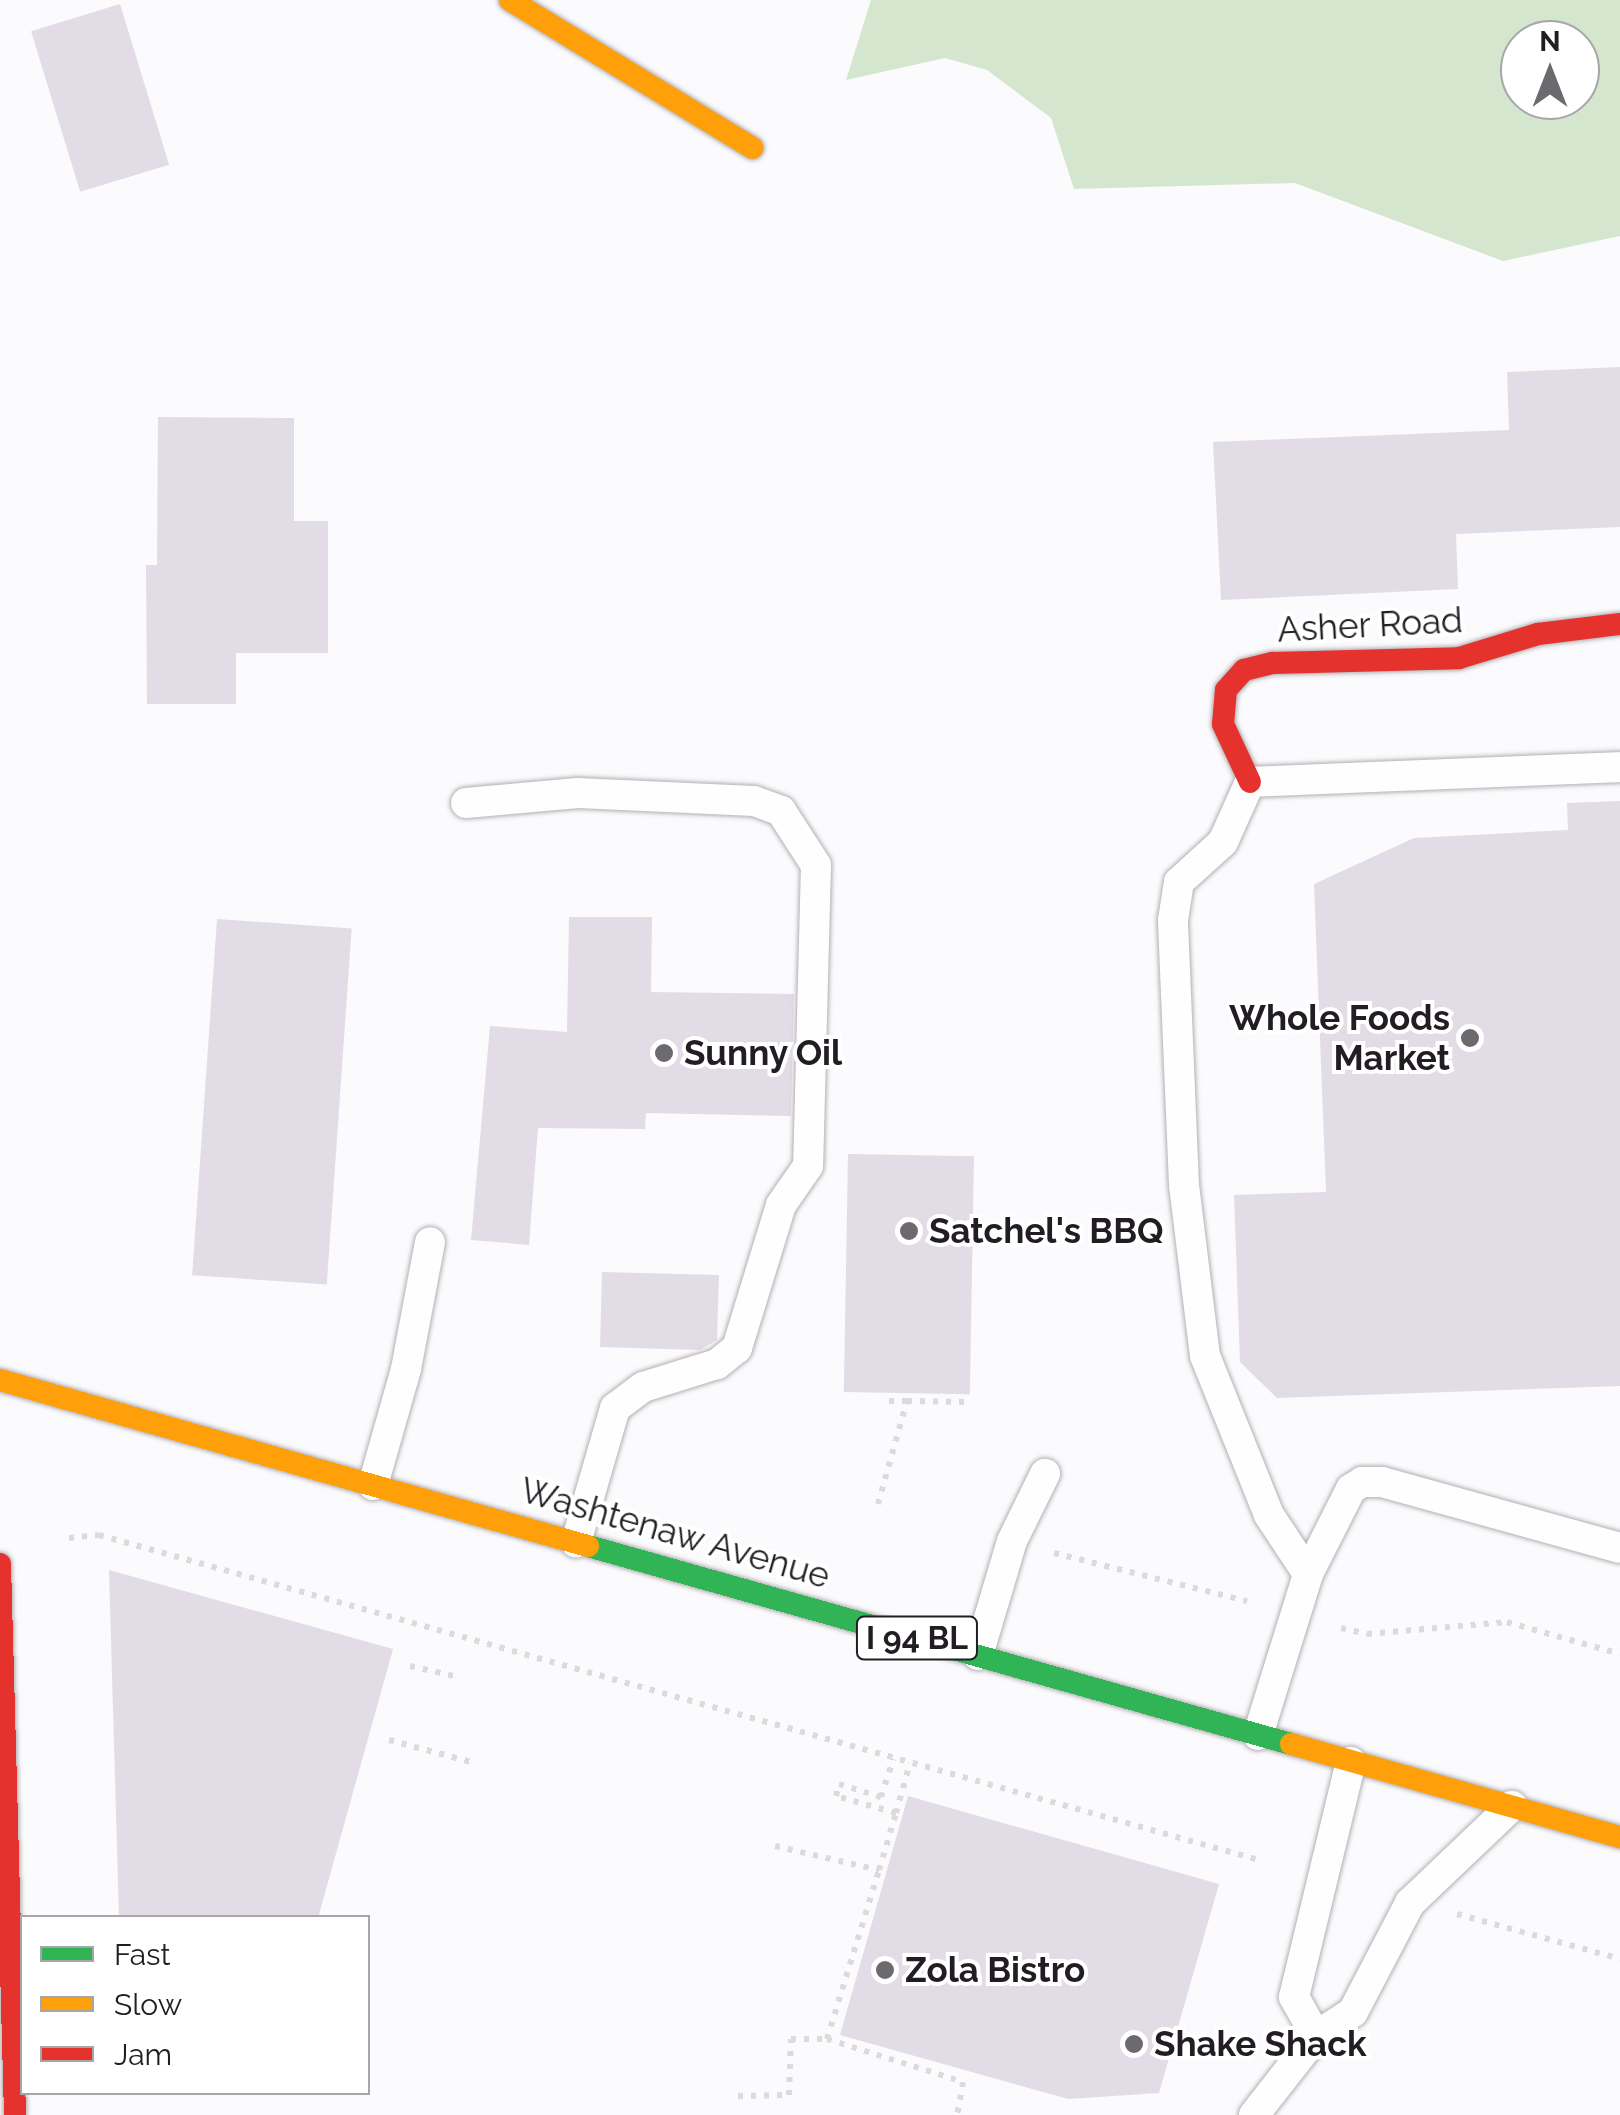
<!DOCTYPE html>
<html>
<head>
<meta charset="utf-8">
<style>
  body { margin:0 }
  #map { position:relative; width:1620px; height:2115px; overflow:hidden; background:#fbfafc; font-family:Raleway,sans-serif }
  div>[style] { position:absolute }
  .forest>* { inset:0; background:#d4e7ce }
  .building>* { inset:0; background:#e2dce6; transform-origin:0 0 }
  .path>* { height:6px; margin-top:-3px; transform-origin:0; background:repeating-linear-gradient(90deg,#dcdbdc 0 5px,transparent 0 13px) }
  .roads { filter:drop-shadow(0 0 2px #b2b0b4) drop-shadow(0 0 2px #b2b0b4) }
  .lane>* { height:30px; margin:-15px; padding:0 15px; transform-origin:15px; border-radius:15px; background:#fefeff }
  .fast>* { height:22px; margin:-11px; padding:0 11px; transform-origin:11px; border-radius:11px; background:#30b455 }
  .slow>* { height:22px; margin:-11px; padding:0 11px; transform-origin:11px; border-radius:11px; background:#ff9f0a }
  .jam>* { height:22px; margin:-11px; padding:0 11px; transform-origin:11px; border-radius:11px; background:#e5322d }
  .dots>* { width:28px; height:28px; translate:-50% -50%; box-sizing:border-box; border:5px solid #fff; border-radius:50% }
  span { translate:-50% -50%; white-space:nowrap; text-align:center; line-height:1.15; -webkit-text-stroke:8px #fff; paint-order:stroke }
  .shield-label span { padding:2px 8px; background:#fff; border:2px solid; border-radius:8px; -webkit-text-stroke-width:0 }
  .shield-label { font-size:32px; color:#211d23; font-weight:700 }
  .street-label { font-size:35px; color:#211d23 }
  .poi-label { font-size:35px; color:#211d23; font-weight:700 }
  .right { translate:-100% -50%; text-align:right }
  .left { translate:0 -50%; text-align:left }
  .legend { position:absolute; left:20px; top:1915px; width:350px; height:180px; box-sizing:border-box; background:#fff; border:2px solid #a6a5a7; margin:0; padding:12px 18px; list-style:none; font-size:30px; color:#211d23 }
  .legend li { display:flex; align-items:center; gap:20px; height:50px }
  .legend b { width:50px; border:2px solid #a6a5a7 }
  .north { position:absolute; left:1500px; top:20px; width:100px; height:100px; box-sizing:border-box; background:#fff; border:2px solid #a6a5a7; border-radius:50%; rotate:0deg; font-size:28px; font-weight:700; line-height:40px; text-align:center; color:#211d23 }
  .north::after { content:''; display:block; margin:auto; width:35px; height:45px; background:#6d6a6f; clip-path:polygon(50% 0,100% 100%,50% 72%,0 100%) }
</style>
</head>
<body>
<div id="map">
  <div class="forest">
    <i style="clip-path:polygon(evenodd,871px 0,1620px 0,1620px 236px,1503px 261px,1295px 183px,1074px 189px,1051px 118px,987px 70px,945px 58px,846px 80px,871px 0,1520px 40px,1580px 40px,1580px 100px,1520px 100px,1520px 40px)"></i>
  </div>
  <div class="building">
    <i style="left:120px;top:4px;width:168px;height:93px;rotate:73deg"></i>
    <i style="clip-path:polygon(1620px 367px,1620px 527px,1456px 534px,1458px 589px,1221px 600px,1213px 442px,1509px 430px,1507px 372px)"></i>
    <i style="clip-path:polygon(158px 417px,294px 418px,294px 521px,328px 521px,328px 653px,236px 653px,236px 704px,147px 704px,146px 565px,157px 565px)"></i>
    <i style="clip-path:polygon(1620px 801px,1620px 1386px,1277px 1398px,1240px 1362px,1234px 1195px,1326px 1192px,1314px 884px,1414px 838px,1568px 830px,1567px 803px)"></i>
    <i style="clip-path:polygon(569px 917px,652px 917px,651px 992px,794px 994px,791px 1116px,646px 1113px,645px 1129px,538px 1128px,529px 1245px,471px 1240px,490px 1026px,567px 1032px)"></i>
    <i style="left:217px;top:919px;width:135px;height:357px;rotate:4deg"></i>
    <i style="left:848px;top:1154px;width:126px;height:238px;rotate:1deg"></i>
    <i style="clip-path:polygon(602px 1272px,719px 1275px,717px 1340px,700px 1350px,600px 1347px)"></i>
    <i style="clip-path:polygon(109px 1570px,393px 1649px,318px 1918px,119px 1918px)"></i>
    <i style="clip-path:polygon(908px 1796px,1219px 1884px,1159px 2093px,1068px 2099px,840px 2035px)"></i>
  </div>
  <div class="path">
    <i style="left:907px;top:1401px;width:63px;rotate:0.9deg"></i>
    <i style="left:878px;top:1504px;width:107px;rotate:-74.3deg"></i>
    <i style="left:907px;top:1401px;width:20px;rotate:180deg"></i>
    <i style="left:69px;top:1538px;width:30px;rotate:-6deg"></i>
    <i style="left:99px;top:1535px;width:1205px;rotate:15.65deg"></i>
    <i style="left:1054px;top:1553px;width:199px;rotate:14deg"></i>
    <i style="left:1341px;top:1628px;width:27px;rotate:13deg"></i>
    <i style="left:1367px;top:1634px;width:141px;rotate:-4.9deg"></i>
    <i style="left:1507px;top:1622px;width:117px;rotate:15.8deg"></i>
    <i style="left:410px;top:1666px;width:49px;rotate:12.9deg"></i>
    <i style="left:389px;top:1740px;width:85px;rotate:15deg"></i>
    <i style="left:896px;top:1813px;width:52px;rotate:-74.4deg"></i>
    <i style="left:775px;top:1846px;width:107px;rotate:13deg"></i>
    <i style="left:879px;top:1870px;width:59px;rotate:-73.4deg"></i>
    <i style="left:896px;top:1813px;width:62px;rotate:-164.2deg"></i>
    <i style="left:836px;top:1796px;width:12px;rotate:-76deg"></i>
    <i style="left:839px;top:1784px;width:44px;rotate:17.2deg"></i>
    <i style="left:881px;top:1797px;width:40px;rotate:-72deg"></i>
    <i style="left:1457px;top:1914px;width:169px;rotate:15.4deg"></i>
    <i style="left:827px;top:2039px;width:143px;rotate:17.5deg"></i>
    <i style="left:963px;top:2082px;width:34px;rotate:100deg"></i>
    <i style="left:738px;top:2096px;width:51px;rotate:-1.1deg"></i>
    <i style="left:789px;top:2095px;width:56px;rotate:-88deg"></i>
    <i style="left:791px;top:2039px;width:36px"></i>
    <i style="left:827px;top:2039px;width:177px;rotate:-72.9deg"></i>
  </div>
  <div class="roads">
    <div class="lane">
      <i style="left:466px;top:803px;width:112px;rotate:-5.1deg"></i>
      <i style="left:578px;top:793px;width:176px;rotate:2.6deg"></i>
      <i style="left:754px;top:801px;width:29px;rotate:20deg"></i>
      <i style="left:781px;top:811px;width:64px;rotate:57.1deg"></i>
      <i style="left:816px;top:865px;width:301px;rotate:91.5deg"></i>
      <i style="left:808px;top:1166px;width:47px;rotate:124.7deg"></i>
      <i style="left:781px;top:1205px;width:150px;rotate:107.1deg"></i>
      <i style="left:737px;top:1348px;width:26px;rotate:141deg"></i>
      <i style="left:717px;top:1364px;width:77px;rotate:162.7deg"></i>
      <i style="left:643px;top:1387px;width:35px;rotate:143deg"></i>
      <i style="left:615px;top:1408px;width:140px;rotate:106.2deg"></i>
      <i style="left:373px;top:1485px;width:121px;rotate:-74.1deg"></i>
      <i style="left:406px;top:1369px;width:129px;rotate:-79.3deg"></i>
      <i style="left:1308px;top:1574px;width:71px;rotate:-123.5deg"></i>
      <i style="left:1269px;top:1515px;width:171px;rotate:-111.9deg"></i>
      <i style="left:1205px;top:1356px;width:172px;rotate:-97deg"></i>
      <i style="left:1184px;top:1185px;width:265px;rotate:-92.4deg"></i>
      <i style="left:1173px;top:920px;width:38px;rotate:-81deg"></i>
      <i style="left:1179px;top:882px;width:59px;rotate:-42.3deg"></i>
      <i style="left:1223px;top:842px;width:66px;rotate:-65.8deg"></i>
      <i style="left:1250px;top:782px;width:370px;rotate:-2.3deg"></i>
      <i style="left:978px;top:1655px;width:119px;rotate:-73.4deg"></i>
      <i style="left:1012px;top:1541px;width:75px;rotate:-63.8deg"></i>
      <i style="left:1258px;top:1735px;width:169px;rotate:-72.7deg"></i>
      <i style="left:1308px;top:1574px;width:95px;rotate:-63.2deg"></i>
      <i style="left:1351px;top:1489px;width:13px;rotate:-32deg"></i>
      <i style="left:1362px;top:1482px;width:20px"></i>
      <i style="left:1382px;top:1482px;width:247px;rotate:15.5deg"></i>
      <i style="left:1316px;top:2036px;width:45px;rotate:-119.4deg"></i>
      <i style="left:1294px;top:1997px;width:242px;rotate:-76.4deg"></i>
      <i style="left:1254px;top:2115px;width:100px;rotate:-51.9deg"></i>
      <i style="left:1316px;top:2036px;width:44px;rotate:-33deg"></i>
      <i style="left:1353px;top:2012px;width:123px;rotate:-62.4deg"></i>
      <i style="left:1410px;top:1903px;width:141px;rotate:-43.6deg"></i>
    </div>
    <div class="fast">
      <i style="left:588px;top:1546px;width:730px;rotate:15.73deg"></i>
    </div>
    <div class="slow">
      <i style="left:510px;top:0;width:284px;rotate:31.4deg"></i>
      <i style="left:0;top:1380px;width:611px;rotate:15.77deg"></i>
      <i style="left:1291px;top:1744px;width:342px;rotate:15.8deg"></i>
    </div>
    <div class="jam">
      <i style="left:1250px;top:782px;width:64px;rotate:-115deg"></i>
      <i style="left:1223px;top:724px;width:34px;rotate:-85deg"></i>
      <i style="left:1226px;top:690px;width:27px;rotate:-48deg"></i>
      <i style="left:1244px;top:670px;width:30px;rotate:-14deg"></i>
      <i style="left:1273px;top:663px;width:186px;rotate:-1.5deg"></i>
      <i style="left:1459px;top:658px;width:83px;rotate:-16.9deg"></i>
      <i style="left:1538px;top:634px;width:83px;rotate:-7deg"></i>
      <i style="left:0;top:1564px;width:551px;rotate:88.44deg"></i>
    </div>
  </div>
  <div class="dots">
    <i style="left:1470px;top:1038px;background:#6d6a6f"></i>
    <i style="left:664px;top:1053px;background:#6d6a6f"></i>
    <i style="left:909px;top:1231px;background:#6d6a6f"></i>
    <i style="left:885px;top:1970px;background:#6d6a6f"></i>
    <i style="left:1134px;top:2044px;background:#6d6a6f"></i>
  </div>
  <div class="shield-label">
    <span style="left:917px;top:1638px">I 94 BL</span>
  </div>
  <div class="street-label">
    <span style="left:1370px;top:625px;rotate:-3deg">Asher Road</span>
    <span style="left:675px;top:1533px;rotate:16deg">Washtenaw Avenue</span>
  </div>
  <div class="poi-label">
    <span class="right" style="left:1450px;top:1038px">Whole Foods<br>Market</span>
    <span class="left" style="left:684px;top:1053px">Sunny Oil</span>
    <span class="left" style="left:929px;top:1231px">Satchel's BBQ</span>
    <span class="left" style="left:905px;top:1970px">Zola Bistro</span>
    <span class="left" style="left:1154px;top:2044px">Shake Shack</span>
  </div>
  <ul class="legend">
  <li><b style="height:12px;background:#30b455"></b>Fast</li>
  <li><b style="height:12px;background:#ff9f0a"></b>Slow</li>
  <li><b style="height:12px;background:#e5322d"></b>Jam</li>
  </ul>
  <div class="north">N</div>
</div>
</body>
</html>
